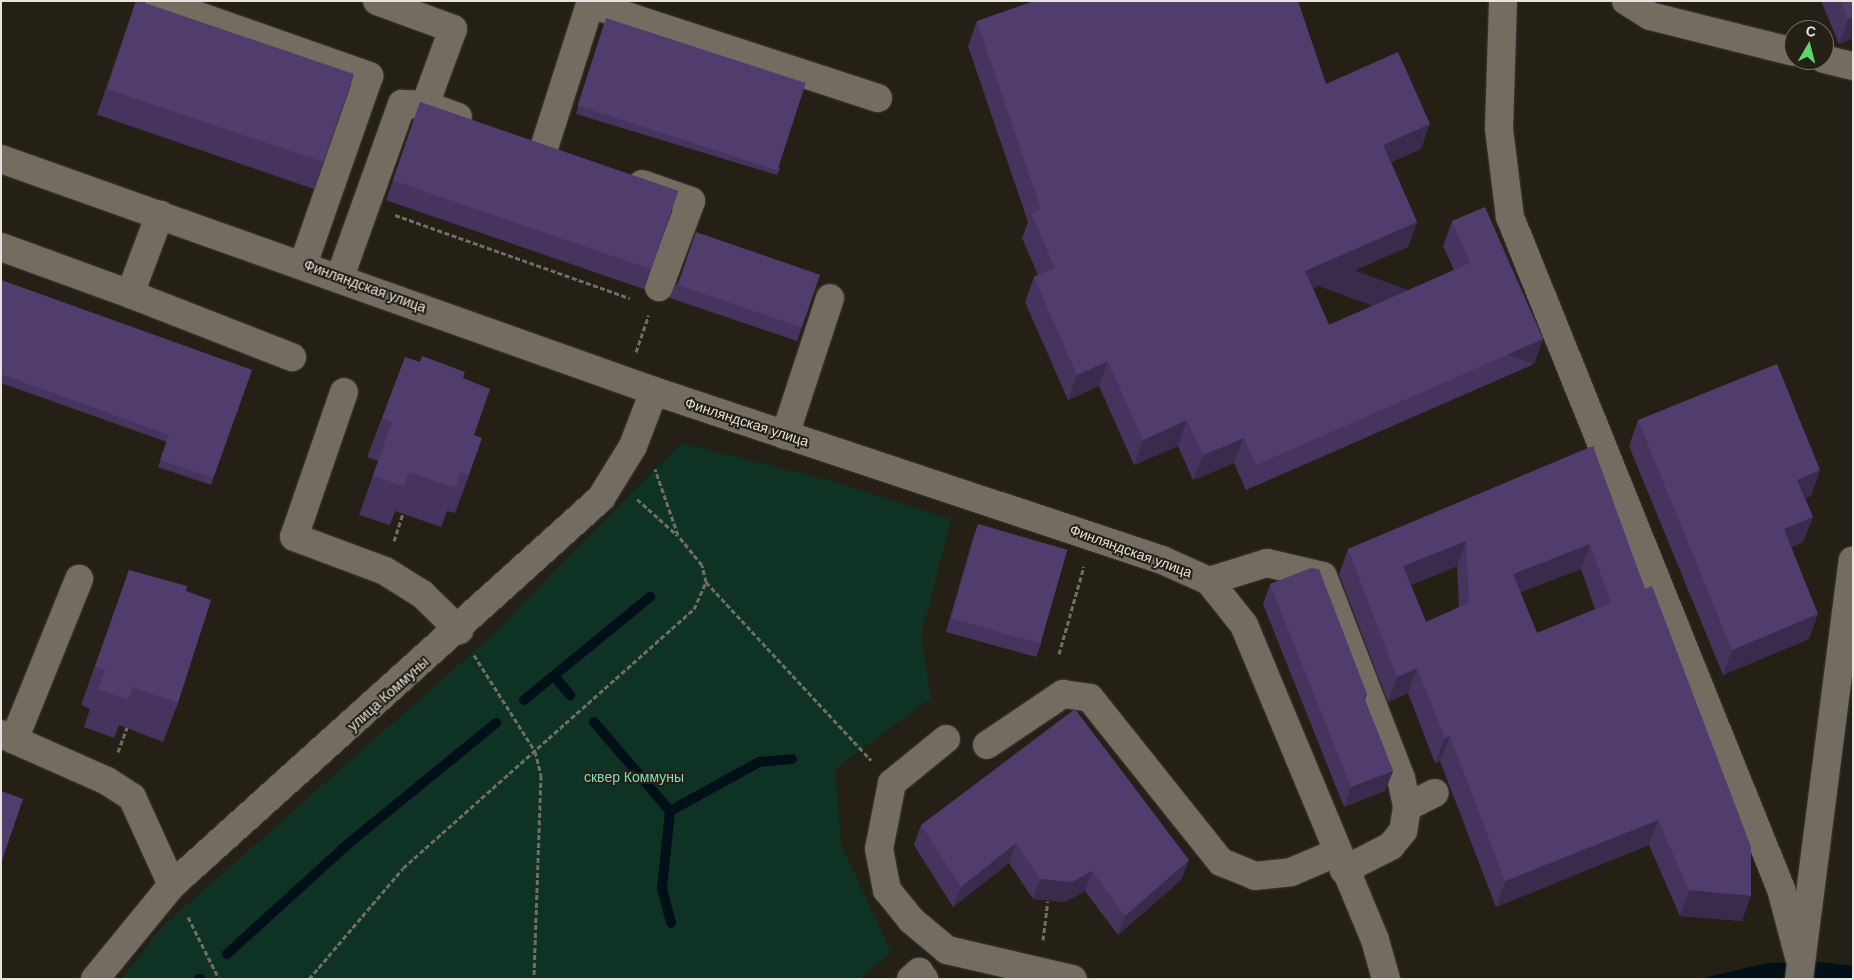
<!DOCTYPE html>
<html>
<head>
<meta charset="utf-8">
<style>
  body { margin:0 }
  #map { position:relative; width:1854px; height:980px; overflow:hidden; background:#242016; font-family:Helvetica,sans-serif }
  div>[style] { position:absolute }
  .green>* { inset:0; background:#0e3325 }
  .water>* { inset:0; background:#000f18 }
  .stream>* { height:10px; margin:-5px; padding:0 5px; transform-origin:5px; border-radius:5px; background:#000f18 }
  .path>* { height:3px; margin-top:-1.5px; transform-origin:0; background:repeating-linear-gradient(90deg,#716d65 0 5px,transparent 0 7.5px) }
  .roads { filter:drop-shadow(0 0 1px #3d3933) drop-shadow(0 0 1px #3d3933) }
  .minor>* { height:28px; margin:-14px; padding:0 14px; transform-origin:14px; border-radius:14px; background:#726c61 }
  .wall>* { inset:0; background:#46345e; transform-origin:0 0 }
  .shaded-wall>* { inset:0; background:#392b4c; transform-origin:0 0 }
  .building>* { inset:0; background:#513d6d; transform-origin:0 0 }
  span { translate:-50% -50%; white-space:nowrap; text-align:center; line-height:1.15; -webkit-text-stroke:4px #242016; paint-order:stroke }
  .street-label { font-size:14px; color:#e7e4de }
  .park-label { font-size:14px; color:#7edfb5 }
  .frame { position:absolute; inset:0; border:2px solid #e7e4de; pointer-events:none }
  .north { position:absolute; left:1784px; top:20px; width:50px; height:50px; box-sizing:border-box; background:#242016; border:1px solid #726e66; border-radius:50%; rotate:8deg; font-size:14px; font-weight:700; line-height:20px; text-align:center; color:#e7e4de }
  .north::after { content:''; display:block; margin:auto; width:18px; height:22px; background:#60d56b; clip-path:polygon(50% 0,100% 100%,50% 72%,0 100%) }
</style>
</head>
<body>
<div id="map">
  <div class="green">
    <i style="clip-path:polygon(681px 443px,828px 480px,951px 519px,921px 636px,931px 698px,835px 769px,841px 845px,891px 952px,859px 979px,121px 979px,163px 926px,487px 640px)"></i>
  </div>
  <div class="water">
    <i style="clip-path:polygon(1821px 962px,1853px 966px,1853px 979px,1699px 979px,1767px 963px)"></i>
  </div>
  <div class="stream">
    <i style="left:554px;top:676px;width:25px;rotate:50deg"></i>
    <i style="left:524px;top:700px;width:163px;rotate:-39.3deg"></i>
    <i style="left:594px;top:722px;width:117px;rotate:49.5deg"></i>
    <i style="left:670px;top:811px;width:78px;rotate:95.9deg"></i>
    <i style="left:662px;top:889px;width:35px;rotate:75deg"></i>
    <i style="left:670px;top:811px;width:102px;rotate:-28.8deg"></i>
    <i style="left:759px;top:762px;width:33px;rotate:-5deg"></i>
    <i style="left:227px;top:954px;width:165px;rotate:-42.3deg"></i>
    <i style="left:349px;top:843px;width:190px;rotate:-39.2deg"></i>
    <i style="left:199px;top:979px;width:1px"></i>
  </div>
  <div class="path">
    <i style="left:395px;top:215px;width:249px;rotate:19.5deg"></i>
    <i style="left:636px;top:352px;width:39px;rotate:-71deg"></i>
    <i style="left:637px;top:499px;width:54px;rotate:42deg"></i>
    <i style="left:394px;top:541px;width:32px;rotate:-72deg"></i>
    <i style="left:706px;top:582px;width:243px;rotate:47.2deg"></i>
    <i style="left:1059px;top:654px;width:91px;rotate:-74.1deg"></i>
    <i style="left:474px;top:655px;width:114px;rotate:57.6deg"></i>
    <i style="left:535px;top:751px;width:25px;rotate:76deg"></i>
    <i style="left:541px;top:775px;width:204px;rotate:92deg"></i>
    <i style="left:118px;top:752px;width:29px;rotate:-70deg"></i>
    <i style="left:188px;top:917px;width:69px;rotate:63.4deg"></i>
    <i style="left:1043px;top:940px;width:39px;rotate:-83deg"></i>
    <i style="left:309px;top:979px;width:145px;rotate:-49.7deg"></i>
    <i style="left:403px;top:868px;width:390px;rotate:-41.7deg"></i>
    <i style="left:694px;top:609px;width:30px;rotate:-66deg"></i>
    <i style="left:706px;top:582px;width:17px;rotate:-103deg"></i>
    <i style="left:702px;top:565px;width:38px;rotate:-129deg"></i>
    <i style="left:678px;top:535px;width:70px;rotate:-109.2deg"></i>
  </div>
  <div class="roads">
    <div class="minor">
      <i style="left:377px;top:1px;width:81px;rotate:20.2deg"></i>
      <i style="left:453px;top:29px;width:81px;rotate:110.2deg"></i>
      <i style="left:425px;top:105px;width:35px;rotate:20deg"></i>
      <i style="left:1503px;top:1px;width:128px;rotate:91.8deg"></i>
      <i style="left:1499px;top:129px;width:89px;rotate:82.9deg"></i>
      <i style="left:1510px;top:217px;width:725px;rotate:68.04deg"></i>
      <i style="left:1781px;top:889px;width:70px;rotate:75.2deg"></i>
      <i style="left:1626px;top:1px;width:28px;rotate:32deg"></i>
      <i style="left:1650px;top:16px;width:148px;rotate:14deg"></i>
      <i style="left:159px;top:2px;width:223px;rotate:19.4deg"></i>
      <i style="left:369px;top:76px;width:199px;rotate:109.3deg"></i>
      <i style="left:1824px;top:59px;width:30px;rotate:14deg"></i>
      <i style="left:544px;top:148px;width:151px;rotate:-72.3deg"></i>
      <i style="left:590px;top:4px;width:303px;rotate:18.1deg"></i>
      <i style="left:1px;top:159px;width:693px;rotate:19.56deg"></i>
      <i style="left:654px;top:391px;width:535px;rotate:18.4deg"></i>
      <i style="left:1162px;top:560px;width:51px;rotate:24.1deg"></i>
      <i style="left:1209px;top:581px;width:56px;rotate:51.5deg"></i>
      <i style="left:1244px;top:625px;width:341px;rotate:67.4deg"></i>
      <i style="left:1375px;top:940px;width:41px;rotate:74.2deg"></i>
      <i style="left:642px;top:184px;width:52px;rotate:19.1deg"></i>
      <i style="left:691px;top:201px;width:92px;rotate:110.4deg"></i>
      <i style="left:1px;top:247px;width:137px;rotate:20deg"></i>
      <i style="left:130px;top:294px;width:85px;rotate:-69.4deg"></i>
      <i style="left:340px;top:277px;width:184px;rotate:-70.3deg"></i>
      <i style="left:402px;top:104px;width:23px;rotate:2deg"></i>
      <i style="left:130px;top:294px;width:174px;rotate:21.3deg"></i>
      <i style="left:344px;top:392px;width:153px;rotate:109deg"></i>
      <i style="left:294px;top:537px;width:97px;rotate:20.5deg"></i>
      <i style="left:385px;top:571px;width:44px;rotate:31.9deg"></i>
      <i style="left:422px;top:594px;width:52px;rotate:44.2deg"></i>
      <i style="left:785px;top:435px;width:144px;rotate:-71.8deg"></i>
      <i style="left:1209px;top:581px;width:61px;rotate:-17.2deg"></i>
      <i style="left:1267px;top:563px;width:57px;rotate:13.1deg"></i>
      <i style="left:1323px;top:576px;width:217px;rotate:68.9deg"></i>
      <i style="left:1401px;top:778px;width:30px;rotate:78deg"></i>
      <i style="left:1407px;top:807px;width:24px;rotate:99deg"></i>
      <i style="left:1403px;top:831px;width:19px;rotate:129deg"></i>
      <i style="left:1391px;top:846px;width:53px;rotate:152.9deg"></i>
      <i style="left:1px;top:734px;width:116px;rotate:23.9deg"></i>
      <i style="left:107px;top:781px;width:30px;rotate:33deg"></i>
      <i style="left:132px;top:797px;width:97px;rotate:65.6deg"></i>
      <i style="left:946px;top:739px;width:70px;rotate:140.8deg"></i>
      <i style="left:892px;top:783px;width:67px;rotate:101.1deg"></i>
      <i style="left:879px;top:849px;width:42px;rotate:79deg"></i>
      <i style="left:887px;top:890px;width:38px;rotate:51deg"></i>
      <i style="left:911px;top:920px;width:47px;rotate:39.8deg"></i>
      <i style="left:947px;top:950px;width:129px;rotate:13deg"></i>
      <i style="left:14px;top:740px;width:174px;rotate:-68deg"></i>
      <i style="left:987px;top:745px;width:92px;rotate:-33.9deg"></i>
      <i style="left:1063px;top:694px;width:27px;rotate:8deg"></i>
      <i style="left:1090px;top:698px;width:210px;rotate:51.4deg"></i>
      <i style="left:1221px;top:862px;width:37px;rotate:22deg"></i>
      <i style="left:1255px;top:876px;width:36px;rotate:-6deg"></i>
      <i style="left:1291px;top:872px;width:49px;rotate:-22.9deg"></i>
      <i style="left:1407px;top:807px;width:31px;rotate:-27deg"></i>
      <i style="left:95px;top:979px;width:122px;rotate:-50.7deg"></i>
      <i style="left:172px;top:885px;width:578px;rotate:-42.05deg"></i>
      <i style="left:601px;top:498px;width:61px;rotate:-58.4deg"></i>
      <i style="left:633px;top:446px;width:59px;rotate:-69.1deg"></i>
      <i style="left:911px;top:979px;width:11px;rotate:-41deg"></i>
      <i style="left:919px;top:972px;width:9px;rotate:54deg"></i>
      <i style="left:1799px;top:979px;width:422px;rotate:-82.7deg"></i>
    </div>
  </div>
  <div class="wall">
    <i style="left:136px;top:1px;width:230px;height:120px;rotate:19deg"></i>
    <i style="clip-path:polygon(1821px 1px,1853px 1px,1853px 38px,1839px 44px)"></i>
    <i style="clip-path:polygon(977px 21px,1326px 84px,1421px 149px,1391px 162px,1417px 222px,1408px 247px,1313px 288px,1329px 325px,1454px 270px,1443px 246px,1452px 221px,1543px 339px,1534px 364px,1246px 490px,1234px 463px,1193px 480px,1178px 446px,1134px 465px,1099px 386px,1068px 400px,1025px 302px,1034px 277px,1038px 275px,1022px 238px,1028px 222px,968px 46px)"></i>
    <i style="clip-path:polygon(604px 25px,780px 168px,777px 175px,576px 114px)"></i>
    <i style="left:420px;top:102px;width:273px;height:104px;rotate:19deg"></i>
    <i style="clip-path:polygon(820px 275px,797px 341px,670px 298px,675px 284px)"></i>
    <i style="clip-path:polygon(1px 280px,252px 370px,211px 485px,158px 467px,167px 442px,1px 383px)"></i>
    <i style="clip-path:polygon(463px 378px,474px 435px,469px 475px,455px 513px,447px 511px,441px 527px,395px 511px,390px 525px,359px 515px,378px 461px,367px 457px,382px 418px)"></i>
    <i style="clip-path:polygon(1638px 420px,1820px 470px,1811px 496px,1805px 498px,1813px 517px,1803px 542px,1791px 547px,1809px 639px,1723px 675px,1629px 446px)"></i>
    <i style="clip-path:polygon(evenodd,1593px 446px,1742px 921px,1680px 916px,1649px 845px,1496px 907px,1440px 761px,1435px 763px,1408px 693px,1388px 702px,1339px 574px,1348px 549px,1593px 446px,1457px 566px,1459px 607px,1426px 622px,1411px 585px,1457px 566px,1593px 446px,1581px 569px,1595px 609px,1537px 633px,1520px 592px,1581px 569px)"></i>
    <i style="clip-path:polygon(978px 524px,1041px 644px,1036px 657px,946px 632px,973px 538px)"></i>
    <i style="clip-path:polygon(129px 570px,186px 591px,178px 703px,163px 742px,119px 725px,114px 738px,84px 727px,90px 709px,81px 705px)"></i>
    <i style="clip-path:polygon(1270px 584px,1367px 694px,1365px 700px,1393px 771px,1385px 791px,1344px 807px,1263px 604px)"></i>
    <i style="clip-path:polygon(921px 825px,1189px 860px,1181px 880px,1118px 935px,1085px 891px,1065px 902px,1033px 899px,1009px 863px,953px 907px,914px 845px)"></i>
  </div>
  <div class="shaded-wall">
    <i style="clip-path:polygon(1853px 16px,1853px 38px,1839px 44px,1848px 19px)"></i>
    <i style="clip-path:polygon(1430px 124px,1421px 149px,1374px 170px,1383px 145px)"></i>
    <i style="clip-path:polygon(1417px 222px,1408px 247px,1296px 296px,1305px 271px)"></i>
    <i style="left:1543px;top:339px;width:27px;height:313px;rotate:110deg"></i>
    <i style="clip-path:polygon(1108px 361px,1099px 386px,1068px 400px,1077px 375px)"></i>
    <i style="clip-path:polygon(1187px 420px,1178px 446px,1134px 465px,1143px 440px)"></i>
    <i style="clip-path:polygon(1244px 438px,1234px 463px,1193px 480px,1203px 455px)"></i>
    <i style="clip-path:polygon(1820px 470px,1811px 496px,1788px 505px,1797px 480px)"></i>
    <i style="clip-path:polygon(1813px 517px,1803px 542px,1774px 554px,1784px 529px)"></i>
    <i style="clip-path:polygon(1466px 541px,1457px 566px,1394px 591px,1403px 566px)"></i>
    <i style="clip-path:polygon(1590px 544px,1581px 569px,1504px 599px,1513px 574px)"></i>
    <i style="clip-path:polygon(1818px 614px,1809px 639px,1723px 675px,1732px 650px)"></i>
    <i style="clip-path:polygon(1417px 668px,1408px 693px,1388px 702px,1397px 677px)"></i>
    <i style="clip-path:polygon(1450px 736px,1440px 761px,1435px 763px,1445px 738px)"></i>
    <i style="clip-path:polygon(1393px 771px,1385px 791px,1344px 807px,1351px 787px)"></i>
    <i style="clip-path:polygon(1658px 820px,1649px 845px,1496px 907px,1505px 881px)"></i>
    <i style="clip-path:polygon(1016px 843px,1009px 863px,953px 907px,961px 887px)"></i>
    <i style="clip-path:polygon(1189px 860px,1181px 880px,1118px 935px,1125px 916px)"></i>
    <i style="clip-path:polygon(1092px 871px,1085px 891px,1065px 902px,1033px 899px,1040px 879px)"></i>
    <i style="clip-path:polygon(1689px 890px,1751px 896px,1742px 921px,1680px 916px)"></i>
  </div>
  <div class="building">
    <i style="clip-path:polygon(136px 1px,139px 1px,354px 74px,323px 162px,107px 89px)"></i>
    <i style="clip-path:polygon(1034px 1px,1298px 1px,1326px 84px,1398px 52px,1430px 124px,1383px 145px,1417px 222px,1305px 271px,1329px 325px,1470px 263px,1452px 221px,1485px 207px,1543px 339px,1256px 465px,1244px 438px,1203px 455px,1187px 420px,1143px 440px,1108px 361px,1077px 375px,1034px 277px,1055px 268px,1031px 213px,1041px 209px,977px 21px)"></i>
    <i style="clip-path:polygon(1841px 1px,1853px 1px,1853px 16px,1848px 19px)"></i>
    <i style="left:606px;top:18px;width:210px;height:92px;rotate:18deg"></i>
    <i style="left:420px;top:102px;width:273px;height:83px;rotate:19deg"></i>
    <i style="left:696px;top:232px;width:131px;height:56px;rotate:19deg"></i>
    <i style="clip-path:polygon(1px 280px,252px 370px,213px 478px,160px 460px,169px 435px,1px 374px)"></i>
    <i style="clip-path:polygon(422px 356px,465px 372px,463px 378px,490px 389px,474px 435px,482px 438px,469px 475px,461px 472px,455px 488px,409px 472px,404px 486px,373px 476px,392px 422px,382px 418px,405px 357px,420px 362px)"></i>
    <i style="clip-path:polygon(1777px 364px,1820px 470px,1797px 480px,1813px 517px,1784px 529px,1818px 614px,1732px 650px,1638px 420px)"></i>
    <i style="clip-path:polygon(evenodd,1593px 446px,1645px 589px,1652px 586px,1751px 847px,1751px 896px,1689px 890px,1658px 820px,1505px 881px,1450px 736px,1445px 738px,1417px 668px,1397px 677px,1348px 549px,1593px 446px,1466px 541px,1469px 603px,1426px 622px,1403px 566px,1466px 541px,1593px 446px,1590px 544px,1611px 603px,1537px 633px,1513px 574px,1590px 544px)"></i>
    <i style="left:978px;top:524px;width:93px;height:98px;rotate:16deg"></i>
    <i style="clip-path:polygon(1311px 568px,1319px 569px,1367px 694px,1363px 696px,1393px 771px,1351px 787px,1270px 584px)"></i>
    <i style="clip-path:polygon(129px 570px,187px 586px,186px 591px,211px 600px,178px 703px,133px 687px,128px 700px,98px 689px,105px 670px,95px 667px)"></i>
    <i style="clip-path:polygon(1075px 709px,1189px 860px,1125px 916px,1092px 871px,1072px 882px,1040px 879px,1016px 843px,961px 887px,921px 825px)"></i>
    <i style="clip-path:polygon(1px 791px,23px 799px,1px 863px)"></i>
  </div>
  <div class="street-label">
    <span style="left:365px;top:286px;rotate:20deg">Финляндская улица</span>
    <span style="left:747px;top:422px;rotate:18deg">Финляндская улица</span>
    <span style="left:1131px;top:551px;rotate:20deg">Финляндская улица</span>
    <span style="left:388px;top:694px;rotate:-42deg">улица Коммуны</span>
  </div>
  <div class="park-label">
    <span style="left:634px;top:777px">сквер Коммуны</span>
  </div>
  <div class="frame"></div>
  <div class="north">С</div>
</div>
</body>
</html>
